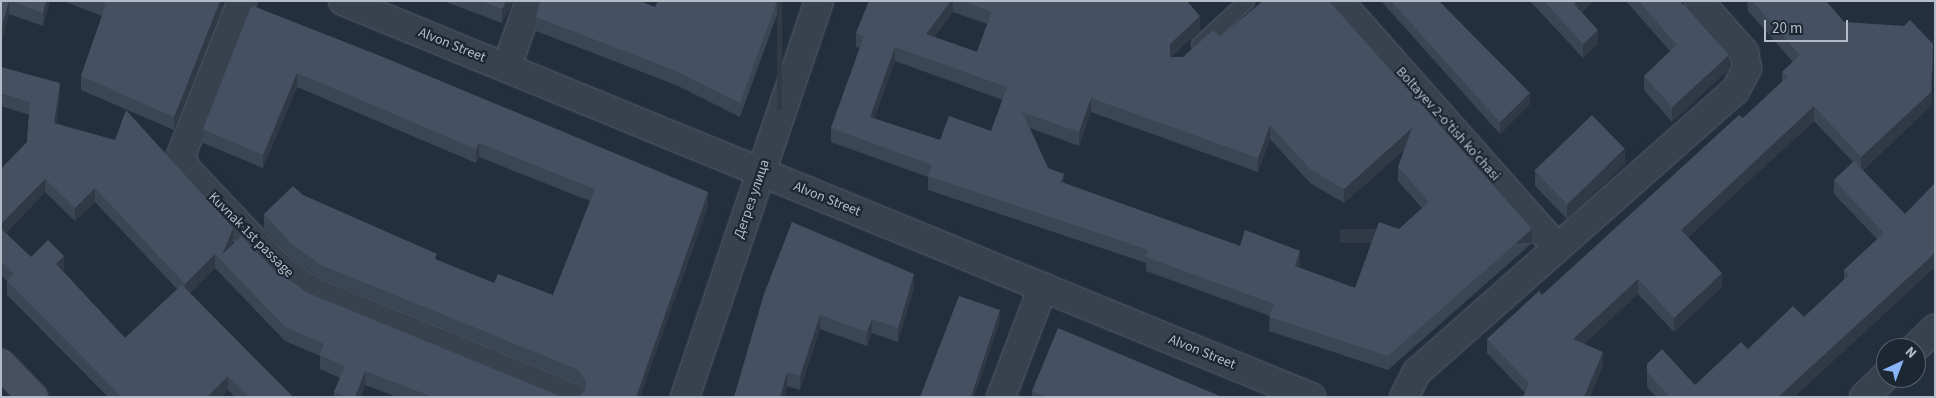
<!DOCTYPE html>
<html>
<head>
<meta charset="utf-8">
<style>
  body { margin:0 }
  #map { position:relative; width:1936px; height:398px; overflow:hidden; background:#242f3e; font-family:"Source Sans 3",sans-serif }
  div>[style] { position:absolute }
  .roads { filter:drop-shadow(0 0 1px #565f6c) drop-shadow(0 0 1px #565f6c) }
  .service>* { height:15px; margin:-7.5px; padding:0 7.5px; transform-origin:7.5px; border-radius:7.5px; background:#38414e }
  .minor>* { height:28px; margin:-14px; padding:0 14px; transform-origin:14px; border-radius:14px; background:#38414e }
  .secondary>* { height:28px; margin:-14px; padding:0 14px; transform-origin:14px; border-radius:14px; background:#465061 }
  .wall>* { inset:0; background:#3b4654 }
  .shaded-wall>* { inset:0; background:#303945; transform-origin:0 0 }
  .building>* { inset:0; background:#455162; transform-origin:0 0 }
  span { translate:-50% -50%; white-space:nowrap; text-align:center; line-height:1.15; -webkit-text-stroke:4.5px #1d2633; paint-order:stroke }
  .street-label { font-size:14px; color:#b4bcc9 }
  .frame { position:absolute; inset:0; border:2px solid #b4bcc9; pointer-events:none }
  .north { position:absolute; left:1876px; top:338px; width:50px; height:50px; box-sizing:border-box; background:#1d2633; border:1px solid #59626f; border-radius:50%; rotate:43deg; font-size:14px; font-weight:700; line-height:20px; text-align:center; color:#b4bcc9 }
  .north::after { content:''; display:block; margin:auto; width:18px; height:22px; background:#8ab4f8; clip-path:polygon(50% 0,100% 100%,50% 72%,0 100%) }
  .scale { position:absolute; left:1764px; top:20px; width:84px; height:22px; box-sizing:border-box; border:2px solid #b4bcc9; border-top:0; padding-left:6px; font-size:15px; line-height:18px; white-space:nowrap; color:#b4bcc9; -webkit-text-stroke:4px #1d2633; paint-order:stroke }
</style>
</head>
<body>
<div id="map">
  <div class="roads">
    <div class="service">
      <i style="left:1199px;top:44px;width:64px;rotate:-42.5deg"></i>
    </div>
    <div class="minor">
      <i style="left:242px;top:1px;width:166px;rotate:111.6deg"></i>
      <i style="left:181px;top:155px;width:15px;rotate:70deg"></i>
      <i style="left:186px;top:169px;width:139px;rotate:46.5deg"></i>
      <i style="left:282px;top:270px;width:39px;rotate:35deg"></i>
      <i style="left:314px;top:292px;width:278px;rotate:22.2deg"></i>
      <i style="left:343px;top:1px;width:1046px;rotate:22.25deg"></i>
      <i style="left:1339px;top:1px;width:329px;rotate:48.5deg"></i>
      <i style="left:507px;top:66px;width:69px;rotate:-70.5deg"></i>
      <i style="left:1915px;top:348px;width:28px;rotate:-44deg"></i>
      <i style="left:685px;top:397px;width:418px;rotate:-71.3deg"></i>
      <i style="left:1001px;top:397px;width:118px;rotate:-69.1deg"></i>
      <i style="left:1404px;top:397px;width:28px;rotate:-63deg"></i>
      <i style="left:1417px;top:372px;width:424px;rotate:-41.5deg"></i>
      <i style="left:1735px;top:91px;width:26px;rotate:-62deg"></i>
      <i style="left:1747px;top:68px;width:16px;rotate:-101deg"></i>
      <i style="left:1744px;top:52px;width:68px;rotate:-131.4deg"></i>
      <i style="left:1864px;top:397px;width:30px;rotate:-44deg"></i>
    </div>
    <div class="secondary">
      <i style="left:1px;top:364px;width:46px;rotate:45.9deg"></i>
    </div>
  </div>
  <div class="wall">
    <i style="clip-path:polygon(1px 1px,50px 1px,43px 26px,9px 14px,1px 42px)"></i>
    <i style="clip-path:polygon(64px 1px,222px 1px,222px 10px,174px 130px,81px 90px,81px 76px,102px 16px)"></i>
    <i style="clip-path:polygon(443px 1px,513px 1px,502px 23px)"></i>
    <i style="clip-path:polygon(658px 1px,782px 1px,740px 117px,676px 85px,536px 31px,536px 17px,655px 7px)"></i>
    <i style="clip-path:polygon(evenodd,869px 1px,1187px 1px,1200px 30px,1171px 57px,1183px 57px,1220px 37px,1263px 1px,1532px 243px,1388px 370px,1269px 331px,1270px 316px,1146px 271px,1146px 263px,928px 190px,928px 177px,831px 142px,831px 128px,860px 48px,856px 47px,856px 33px,869px 1px,953px 12px,987px 24px,977px 52px,934px 37px,953px 12px,869px 1px,895px 61px,1003px 100px,991px 131px,940px 140px,874px 119px,895px 61px,869px 1px,1091px 112px,1258px 172px,1270px 139px,1310px 183px,1344px 203px,1405px 149px,1398px 167px,1398px 181px,1422px 208px,1399px 229px,1355px 288px,1299px 268px,1300px 265px,1240px 246px,1064px 183px,1048px 168px,1030px 128px,1079px 146px,1091px 112px)"></i>
    <i style="clip-path:polygon(1381px 1px,1439px 1px,1530px 104px,1500px 134px)"></i>
    <i style="clip-path:polygon(1530px 1px,1593px 1px,1582px 12px,1598px 44px,1583px 58px)"></i>
    <i style="clip-path:polygon(1626px 1px,1680px 1px,1729px 69px,1672px 122px,1644px 90px,1644px 76px,1670px 51px)"></i>
    <i style="clip-path:polygon(1747px 1px,1826px 1px,1844px 22px,1933px 59px,1931px 106px,1863px 170px,1935px 267px,1794px 397px,1656px 397px,1647px 387px,1647px 364px,1695px 385px,1748px 349px,1804px 317px,1844px 280px,1844px 270px,1877px 239px,1834px 194px,1834px 180px,1853px 162px,1814px 121px,1688px 237px,1722px 287px,1674px 332px,1638px 294px,1584px 344px,1603px 366px,1525px 393px,1487px 353px,1487px 339px,1542px 295px,1743px 118px,1782px 82px,1782px 72px,1793px 62px,1748px 11px)"></i>
    <i style="clip-path:polygon(250px 9px,708px 206px,640px 397px,580px 396px,584px 391px,577px 383px,321px 278px,292px 258px,264px 228px,264px 214px,303px 195px,437px 260px,494px 283px,553px 295px,590px 201px,479px 157px,476px 163px,297px 87px,263px 168px,203px 143px,203px 129px)"></i>
    <i style="clip-path:polygon(evenodd,1px 67px,60px 96px,56px 124px,233px 241px,231px 246px,273px 269px,308px 293px,562px 397px,397px 397px,365px 385px,361px 397px,334px 397px,334px 392px,340px 378px,320px 369px,320px 356px,285px 341px,215px 268px,190px 293px,293px 397px,235px 397px,228px 390px,221px 397px,108px 397px,7px 295px,7px 281px,1px 275px,1px 169px,27px 142px,29px 115px,1px 106px,1px 67px,45px 192px,75px 221px,95px 202px,177px 289px,125px 338px,63px 271px,64px 269px,31px 257px,6px 233px,45px 192px)"></i>
    <i style="clip-path:polygon(1625px 164px,1567px 219px,1535px 186px,1535px 171px)"></i>
    <i style="clip-path:polygon(792px 222px,914px 288px,898px 342px,872px 333px,867px 346px,820px 329px,800px 390px,787px 386px,784px 397px,734px 397px)"></i>
    <i style="clip-path:polygon(1032px 391px,1222px 397px,1032px 397px)"></i>
  </div>
  <div class="shaded-wall">
    <i style="clip-path:polygon(9px 1px,9px 14px,1px 42px,1px 28px)"></i>
    <i style="clip-path:polygon(46px 1px,50px 1px,43px 26px,43px 13px)"></i>
    <i style="clip-path:polygon(220px 1px,222px 1px,222px 10px,174px 130px,174px 117px)"></i>
    <i style="clip-path:polygon(506px 1px,513px 1px,502px 23px,502px 9px)"></i>
    <i style="left:777px;top:1px;width:5px;height:109px"></i>
    <i style="clip-path:polygon(951px 1px,953px 1px,953px 12px,926px 48px,926px 34px)"></i>
    <i style="clip-path:polygon(1577px 1px,1593px 1px,1574px 18px,1574px 4px)"></i>
    <i style="clip-path:polygon(1200px 16px,1200px 30px,1170px 57px,1170px 44px)"></i>
    <i style="clip-path:polygon(1598px 30px,1598px 44px,1583px 58px,1583px 44px)"></i>
    <i style="clip-path:polygon(1933px 44px,1931px 106px,1861px 171px,1861px 157px)"></i>
    <i style="clip-path:polygon(895px 47px,895px 61px,870px 131px,870px 117px)"></i>
    <i style="clip-path:polygon(1729px 55px,1729px 69px,1672px 122px,1672px 107px)"></i>
    <i style="clip-path:polygon(297px 73px,297px 87px,263px 168px,263px 155px)"></i>
    <i style="clip-path:polygon(60px 83px,60px 96px,54px 137px,54px 123px)"></i>
    <i style="clip-path:polygon(1530px 93px,1530px 104px,1500px 134px,1500px 122px)"></i>
    <i style="clip-path:polygon(1091px 98px,1091px 112px,1079px 146px,1079px 132px)"></i>
    <i style="clip-path:polygon(1814px 106px,1814px 121px,1681px 244px,1681px 230px)"></i>
    <i style="clip-path:polygon(1270px 125px,1270px 139px,1258px 172px,1258px 158px)"></i>
    <i style="clip-path:polygon(1412px 128px,1412px 142px,1344px 203px,1344px 189px)"></i>
    <i style="clip-path:polygon(479px 143px,479px 157px,476px 163px,476px 149px)"></i>
    <i style="clip-path:polygon(1625px 149px,1625px 164px,1567px 219px,1567px 204px)"></i>
    <i style="clip-path:polygon(1064px 174px,1064px 188px,1061px 182px)"></i>
    <i style="clip-path:polygon(45px 179px,45px 192px,1px 238px,1px 224px)"></i>
    <i style="clip-path:polygon(95px 188px,95px 202px,75px 221px,75px 208px)"></i>
    <i style="clip-path:polygon(708px 192px,708px 206px,640px 397px,636px 397px)"></i>
    <i style="clip-path:polygon(233px 228px,233px 241px,224px 264px,222px 255px)"></i>
    <i style="left:1532px;top:229px;width:14px;height:192px;rotate:90deg"></i>
    <i style="clip-path:polygon(1300px 251px,1300px 265px,1295px 280px,1295px 266px)"></i>
    <i style="clip-path:polygon(1935px 253px,1935px 267px,1794px 397px,1778px 397px)"></i>
    <i style="clip-path:polygon(215px 254px,215px 268px,185px 298px,185px 284px)"></i>
    <i style="clip-path:polygon(64px 256px,64px 269px,56px 277px,56px 264px)"></i>
    <i style="clip-path:polygon(1722px 273px,1722px 287px,1674px 332px,1674px 318px)"></i>
    <i style="clip-path:polygon(914px 274px,914px 288px,898px 342px,898px 328px)"></i>
    <i style="clip-path:polygon(1638px 279px,1638px 294px,1573px 354px,1573px 339px)"></i>
    <i style="clip-path:polygon(1000px 310px,1000px 322px,974px 397px,971px 397px)"></i>
    <i style="clip-path:polygon(820px 315px,820px 329px,800px 390px,800px 376px)"></i>
    <i style="clip-path:polygon(872px 319px,872px 333px,867px 346px,867px 332px)"></i>
    <i style="clip-path:polygon(1603px 352px,1603px 366px,1590px 397px,1584px 397px)"></i>
    <i style="clip-path:polygon(365px 371px,365px 385px,361px 397px,355px 397px)"></i>
    <i style="clip-path:polygon(787px 372px,787px 386px,784px 397px,780px 397px)"></i>
    <i style="clip-path:polygon(228px 376px,228px 390px,221px 397px,207px 397px)"></i>
  </div>
  <div class="building">
    <i style="clip-path:polygon(1px 1px,9px 1px,1px 28px)"></i>
    <i style="clip-path:polygon(12px 1px,46px 1px,43px 13px)"></i>
    <i style="clip-path:polygon(100px 1px,220px 1px,174px 117px,81px 76px,106px 4px)"></i>
    <i style="clip-path:polygon(481px 1px,506px 1px,502px 9px)"></i>
    <i style="clip-path:polygon(540px 1px,640px 1px,655px 7px,658px 1px,777px 1px,740px 103px,676px 71px,536px 17px)"></i>
    <i style="clip-path:polygon(evenodd,869px 1px,951px 1px,926px 34px,977px 52px,992px 12px,963px 1px,1187px 1px,1200px 16px,1170px 44px,1170px 57px,1183px 57px,1213px 30px,1220px 37px,1263px 1px,1329px 1px,1532px 229px,1388px 356px,1269px 317px,1274px 304px,1146px 257px,1148px 250px,928px 176px,932px 165px,831px 128px,864px 36px,856px 33px,869px 1px,895px 47px,1007px 87px,991px 131px,949px 116px,940px 140px,870px 117px,895px 47px,869px 1px,1091px 98px,1258px 158px,1270px 125px,1310px 169px,1344px 189px,1412px 128px,1398px 167px,1429px 202px,1399px 229px,1379px 222px,1355px 288px,1295px 266px,1300px 251px,1245px 230px,1240px 246px,1061px 182px,1064px 174px,1048px 168px,1022px 112px,1079px 132px,1091px 98px)"></i>
    <i style="clip-path:polygon(1391px 1px,1439px 1px,1530px 93px,1500px 122px)"></i>
    <i style="clip-path:polygon(1544px 1px,1577px 1px,1574px 4px,1598px 30px,1583px 44px)"></i>
    <i style="clip-path:polygon(1639px 1px,1680px 1px,1729px 55px,1672px 107px,1644px 76px,1677px 45px)"></i>
    <i style="clip-path:polygon(1752px 1px,1826px 1px,1844px 22px,1904px 26px,1910px 20px,1933px 44px,1931px 92px,1861px 157px,1814px 106px,1681px 230px,1722px 273px,1674px 318px,1638px 279px,1573px 339px,1603px 352px,1584px 397px,1523px 397px,1529px 383px,1487px 339px,1539px 291px,1542px 295px,1739px 115px,1743px 118px,1787px 77px,1782px 72px,1800px 55px)"></i>
    <i style="clip-path:polygon(253px 6px,383px 57px,708px 192px,636px 397px,575px 397px,580px 396px,585px 390px,586px 381px,577px 369px,321px 265px,292px 244px,264px 214px,293px 186px,303px 195px,437px 254px,435px 259px,494px 283px,498px 274px,553px 295px,595px 189px,479px 143px,476px 149px,297px 73px,263px 155px,203px 129px,250px 9px)"></i>
    <i style="clip-path:polygon(1px 67px,60px 83px,54px 123px,115px 140px,126px 110px,233px 228px,222px 255px,241px 236px,273px 269px,308px 293px,562px 397px,433px 397px,365px 371px,355px 397px,347px 397px,334px 392px,345px 366px,320px 355px,324px 344px,285px 327px,215px 254px,185px 284px,95px 188px,75px 208px,45px 179px,1px 224px,1px 169px,27px 142px,30px 102px,1px 93px)"></i>
    <i style="left:1592px;top:115px;width:47px;height:80px;rotate:46deg"></i>
    <i style="clip-path:polygon(1854px 161px,1905px 214px,1935px 183px,1935px 253px,1778px 397px,1670px 397px,1647px 372px,1647px 364px,1662px 349px,1695px 385px,1741px 342px,1748px 349px,1793px 306px,1804px 317px,1849px 275px,1844px 270px,1884px 233px,1834px 180px)"></i>
    <i style="clip-path:polygon(792px 222px,914px 274px,898px 328px,872px 319px,867px 332px,820px 315px,800px 376px,787px 372px,780px 397px,734px 397px,764px 294px)"></i>
    <i style="clip-path:polygon(1px 229px,31px 257px,48px 240px,64px 256px,56px 264px,125px 338px,182px 285px,293px 397px,249px 397px,228px 376px,207px 397px,122px 397px,7px 281px,14px 274px,1px 261px)"></i>
    <i style="clip-path:polygon(959px 296px,1000px 310px,971px 397px,920px 397px)"></i>
    <i style="clip-path:polygon(1058px 328px,1222px 397px,1047px 397px,1032px 391px)"></i>
  </div>
  <div class="street-label">
    <span style="left:452px;top:45px;rotate:22deg">Alvon Street</span>
    <span style="left:1448px;top:124px;rotate:48deg">Boltayev 2-o'tish ko'chasi</span>
    <span style="left:752px;top:199px;rotate:-71deg">Дегрез улица</span>
    <span style="left:827px;top:199px;rotate:22deg">Alvon Street</span>
    <span style="left:251px;top:235px;rotate:45deg">Kuvnak 1st passage</span>
    <span style="left:1202px;top:352px;rotate:22deg">Alvon Street</span>
  </div>
  <div class="frame"></div>
  <div class="north">N</div>
  <div class="scale">20 m</div>
</div>
</body>
</html>
